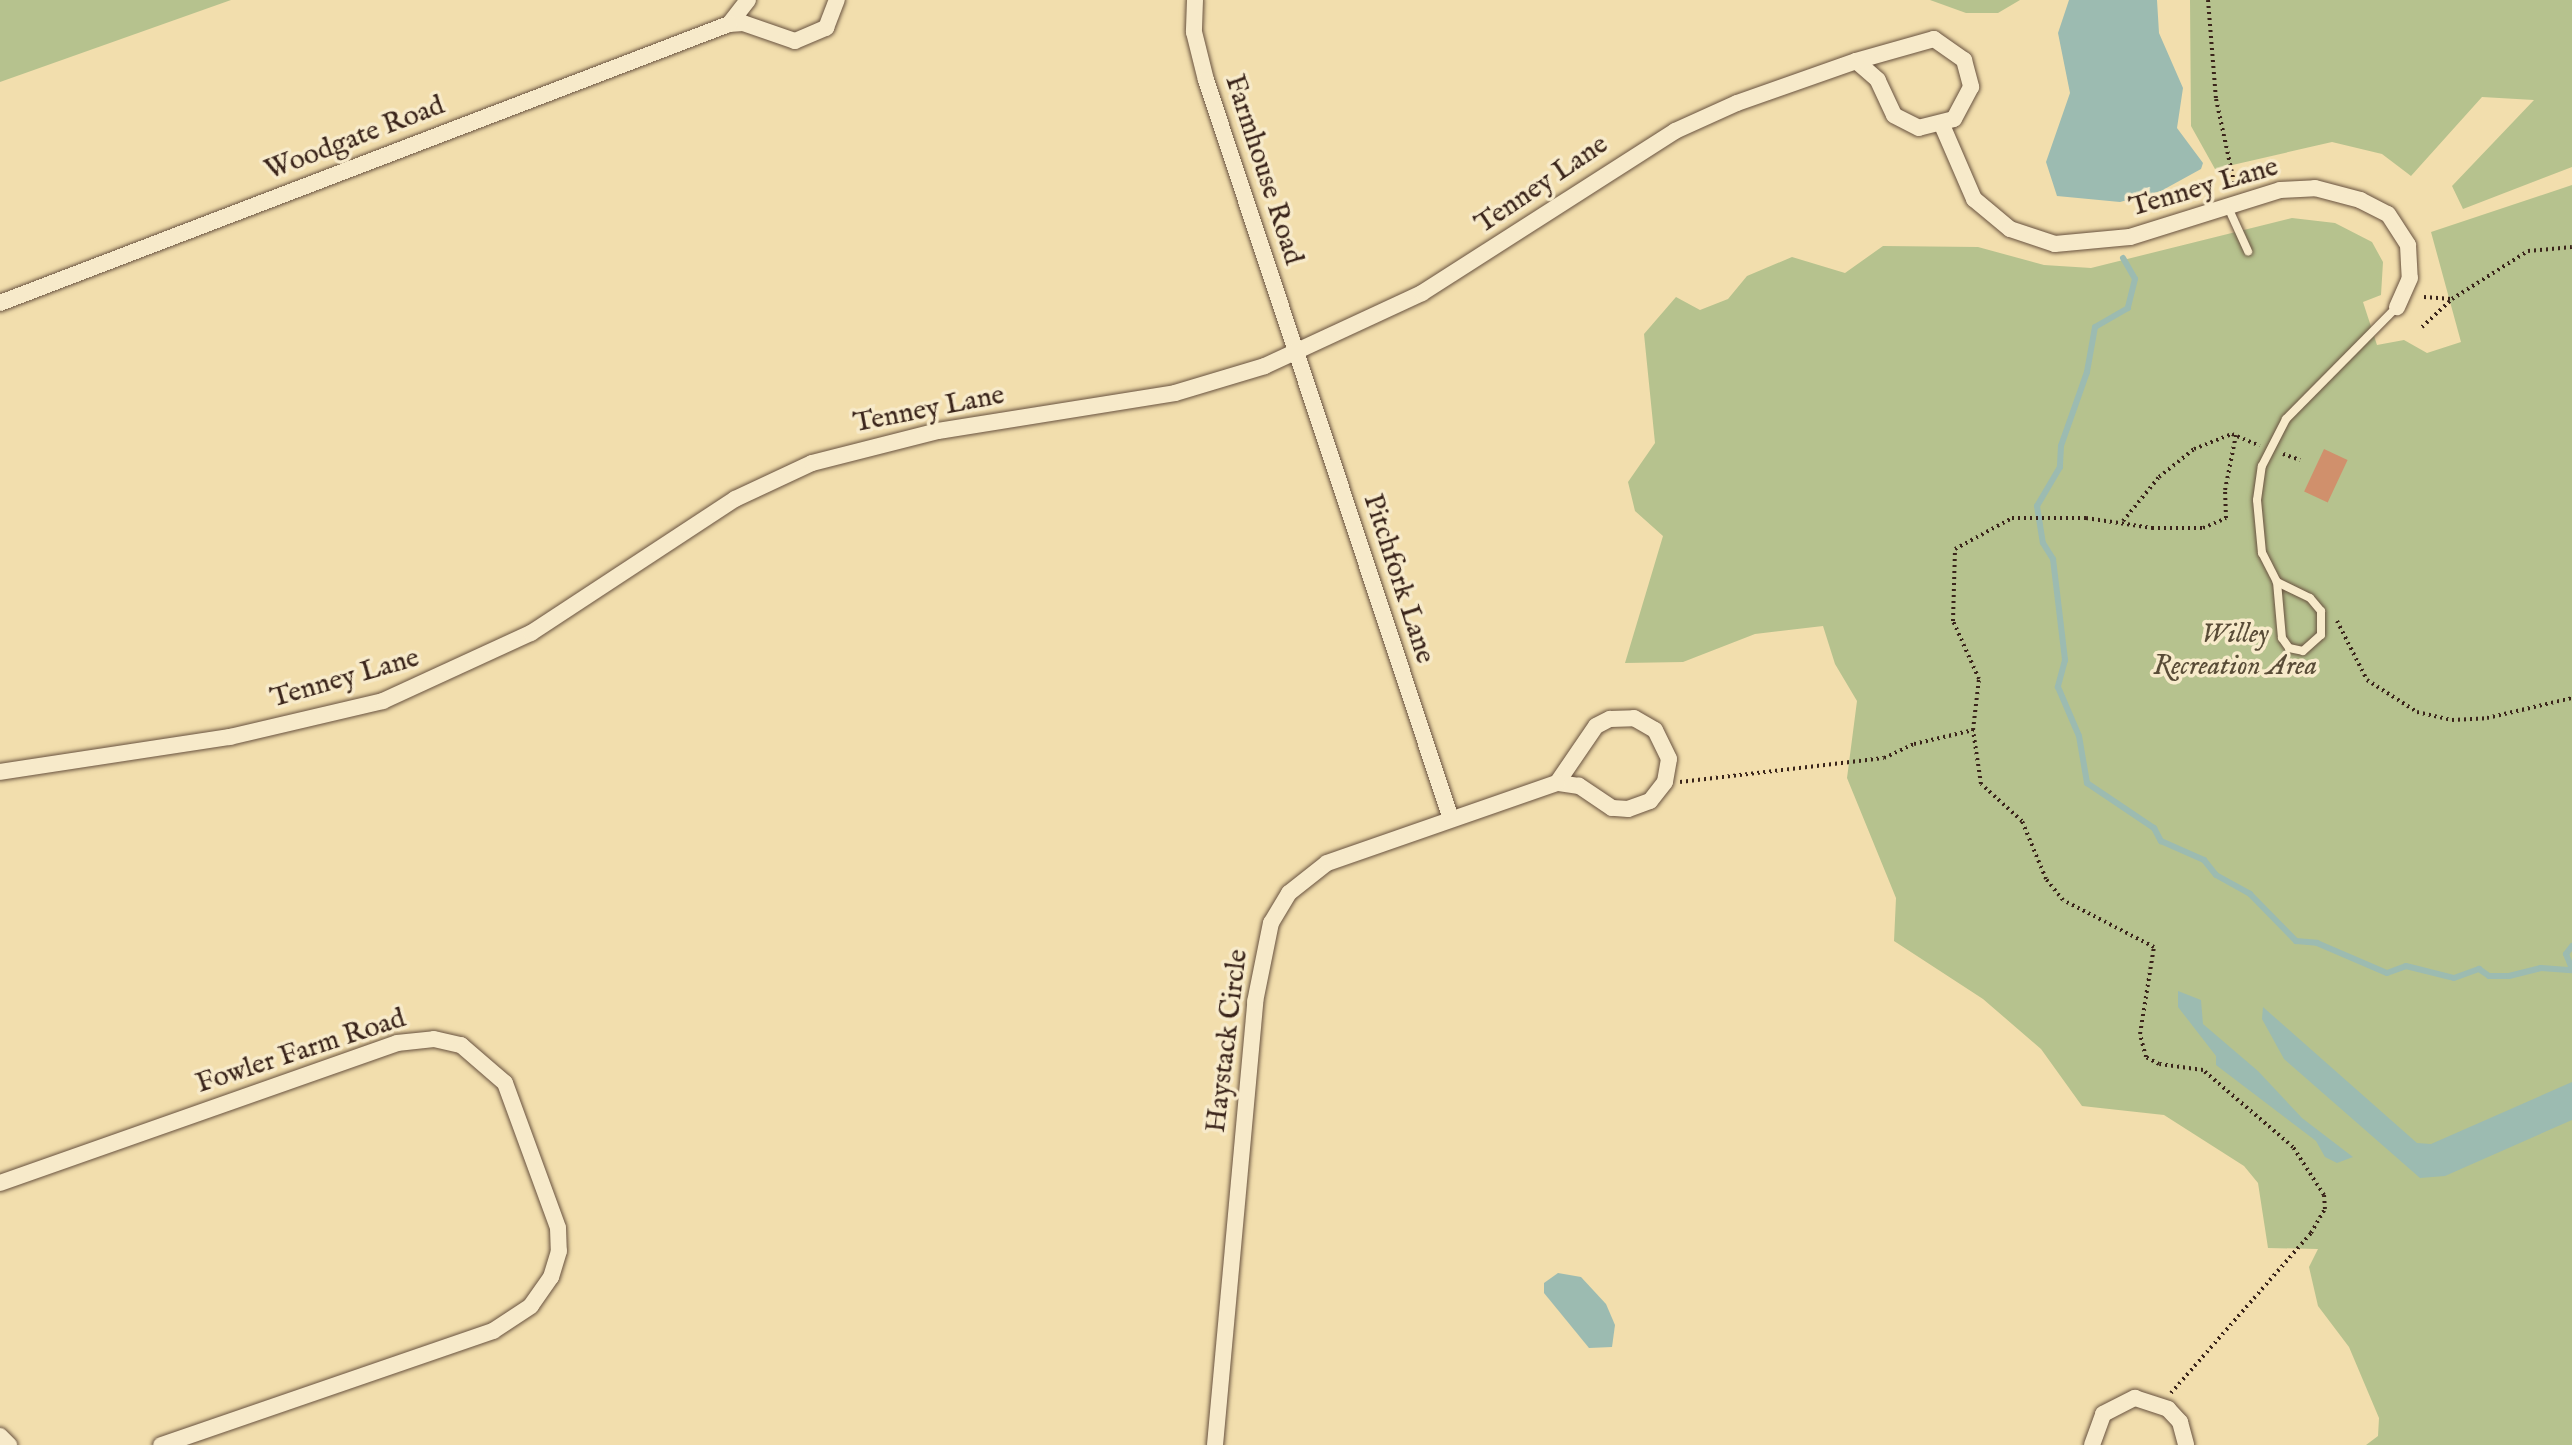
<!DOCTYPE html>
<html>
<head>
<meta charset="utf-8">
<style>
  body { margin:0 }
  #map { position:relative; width:2572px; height:1445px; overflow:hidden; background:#f2dead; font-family:"IM FELL English",serif }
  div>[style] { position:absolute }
  .green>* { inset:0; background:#b6c28e }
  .water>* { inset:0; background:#9cbbb1 }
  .stream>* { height:6px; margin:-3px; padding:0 3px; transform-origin:3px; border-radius:3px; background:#9cbbb1 }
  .building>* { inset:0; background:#d0906c; transform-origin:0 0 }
  .path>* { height:4px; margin-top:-2px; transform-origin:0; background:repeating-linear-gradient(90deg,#3a241a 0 2px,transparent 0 6px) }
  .roads { filter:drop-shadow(0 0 2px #68523f) drop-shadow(0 0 2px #68523f) }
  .lane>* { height:8px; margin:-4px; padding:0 4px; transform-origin:4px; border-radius:4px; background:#f7eaca }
  .street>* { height:16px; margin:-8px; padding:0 8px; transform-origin:8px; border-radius:8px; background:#f7eaca }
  span { translate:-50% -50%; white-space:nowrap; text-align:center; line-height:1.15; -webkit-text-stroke:7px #f7eaca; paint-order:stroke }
  .street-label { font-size:28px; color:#3a241a }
  .park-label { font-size:28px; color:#594c37; font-style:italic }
</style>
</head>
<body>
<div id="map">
  <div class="green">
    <i style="clip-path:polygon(0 0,231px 0,0 82px)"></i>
    <i style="clip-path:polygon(1930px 0,2020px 0,1998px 13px,1966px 13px)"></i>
    <i style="clip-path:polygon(2190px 0,2572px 0,2572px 167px,2463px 209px,2452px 186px,2534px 100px,2482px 97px,2411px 176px,2382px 154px,2332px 142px,2215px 169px,2191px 126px)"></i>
    <i style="clip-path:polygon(2572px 185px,2572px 1445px,2366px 1445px,2378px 1436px,2379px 1418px,2349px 1347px,2318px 1306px,2309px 1267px,2318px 1249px,2268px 1248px,2258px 1183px,2244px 1166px,2164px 1115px,2082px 1106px,2041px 1049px,1983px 999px,1894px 941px,1896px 898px,1847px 778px,1857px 701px,1835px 664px,1823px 626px,1755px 634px,1683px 662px,1625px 663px,1663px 536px,1635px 511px,1628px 482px,1655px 443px,1644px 334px,1676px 297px,1700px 310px,1728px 299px,1747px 276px,1792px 257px,1845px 273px,1883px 246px,1978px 247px,2044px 265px,2091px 268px,2292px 218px,2335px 223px,2372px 242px,2383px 262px,2381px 295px,2363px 302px,2377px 345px,2404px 340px,2427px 353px,2461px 342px,2431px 232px)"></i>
  </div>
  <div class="water">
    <i style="clip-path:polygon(2069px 0,2157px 0,2159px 33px,2183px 88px,2177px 128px,2203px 163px,2201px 169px,2161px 191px,2120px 202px,2057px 196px,2046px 162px,2070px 93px,2058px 33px)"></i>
    <i style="clip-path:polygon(2178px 991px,2201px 1000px,2203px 1024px,2258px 1071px,2302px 1118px,2353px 1157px,2337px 1163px,2325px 1157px,2316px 1141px,2216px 1065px,2216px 1056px,2178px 1007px)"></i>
    <i style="clip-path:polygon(2263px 1007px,2417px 1143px,2431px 1144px,2572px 1082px,2572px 1120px,2445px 1176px,2420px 1178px,2284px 1059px,2262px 1019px)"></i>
    <i style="clip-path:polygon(1558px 1273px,1581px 1277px,1606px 1304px,1615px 1325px,1612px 1347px,1589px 1348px,1544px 1293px,1544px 1283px)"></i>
  </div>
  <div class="stream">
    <i style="left:2123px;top:258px;width:24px;rotate:60deg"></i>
    <i style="left:2135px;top:279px;width:30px;rotate:104deg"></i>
    <i style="left:2128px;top:308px;width:38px;rotate:150deg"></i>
    <i style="left:2095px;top:327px;width:46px;rotate:100.1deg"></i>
    <i style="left:2087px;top:372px;width:78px;rotate:109.4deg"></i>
    <i style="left:2061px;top:446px;width:21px;rotate:93deg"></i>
    <i style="left:2060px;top:467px;width:45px;rotate:120.5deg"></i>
    <i style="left:2037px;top:506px;width:37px;rotate:81deg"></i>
    <i style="left:2043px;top:543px;width:19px;rotate:58deg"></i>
    <i style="left:2053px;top:559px;width:102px;rotate:83.2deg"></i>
    <i style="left:2065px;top:660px;width:28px;rotate:105deg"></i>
    <i style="left:2058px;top:687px;width:53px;rotate:66.8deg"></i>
    <i style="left:2079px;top:736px;width:48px;rotate:80.3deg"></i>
    <i style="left:2087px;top:783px;width:81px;rotate:33.9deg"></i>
    <i style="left:2154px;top:828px;width:15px;rotate:62deg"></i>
    <i style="left:2161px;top:841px;width:47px;rotate:23.8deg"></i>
    <i style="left:2204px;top:860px;width:19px;rotate:51deg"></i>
    <i style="left:2216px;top:875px;width:39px;rotate:29deg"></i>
    <i style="left:2250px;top:894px;width:66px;rotate:45.6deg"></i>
    <i style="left:2296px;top:941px;width:21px;rotate:5deg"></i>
    <i style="left:2317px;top:943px;width:76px;rotate:23.2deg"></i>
    <i style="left:2387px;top:973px;width:20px;rotate:-20deg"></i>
    <i style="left:2406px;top:966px;width:49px;rotate:14deg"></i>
    <i style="left:2454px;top:978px;width:27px;rotate:-20deg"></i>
    <i style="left:2479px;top:969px;width:12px;rotate:35deg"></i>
    <i style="left:2489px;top:976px;width:20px"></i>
    <i style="left:2509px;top:976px;width:33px;rotate:-14deg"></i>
    <i style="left:2541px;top:968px;width:31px;rotate:4deg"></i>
    <i style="left:2572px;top:946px;width:10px;rotate:127deg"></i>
    <i style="left:2566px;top:954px;width:16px;rotate:68deg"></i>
  </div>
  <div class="building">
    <i style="left:2324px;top:449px;width:26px;height:47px;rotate:25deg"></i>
  </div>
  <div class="path">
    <i style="left:2208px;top:0;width:99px;rotate:85.4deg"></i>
    <i style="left:2216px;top:99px;width:90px;rotate:77.8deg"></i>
    <i style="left:2424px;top:297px;width:28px;rotate:4deg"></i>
    <i style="left:2452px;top:299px;width:90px;rotate:-32.3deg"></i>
    <i style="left:2528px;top:251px;width:44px;rotate:-5.2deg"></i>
    <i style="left:2422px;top:327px;width:41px;rotate:-43deg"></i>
    <i style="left:2283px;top:454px;width:18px;rotate:19deg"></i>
    <i style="left:2123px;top:521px;width:57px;rotate:-50.7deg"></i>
    <i style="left:2159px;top:477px;width:45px;rotate:-38.7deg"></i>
    <i style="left:2194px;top:449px;width:41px;rotate:-21.5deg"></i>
    <i style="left:2232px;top:434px;width:30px;rotate:23deg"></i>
    <i style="left:2337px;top:621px;width:66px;rotate:63deg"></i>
    <i style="left:2367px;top:680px;width:59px;rotate:32.6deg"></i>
    <i style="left:2417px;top:712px;width:36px;rotate:13deg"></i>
    <i style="left:2452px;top:720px;width:35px;rotate:-3deg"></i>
    <i style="left:2487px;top:718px;width:87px;rotate:-13.2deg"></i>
    <i style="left:1680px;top:782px;width:205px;rotate:-6.7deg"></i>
    <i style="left:1884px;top:758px;width:33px;rotate:-25deg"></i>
    <i style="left:1914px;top:744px;width:61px;rotate:-13.3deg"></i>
    <i style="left:2171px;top:1393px;width:213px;rotate:-48.8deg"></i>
    <i style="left:2311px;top:1233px;width:28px;rotate:-60deg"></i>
    <i style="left:2325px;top:1209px;width:14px;rotate:-94deg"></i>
    <i style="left:2324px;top:1195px;width:57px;rotate:-122.9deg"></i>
    <i style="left:2293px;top:1147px;width:118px;rotate:-139.5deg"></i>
    <i style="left:2203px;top:1070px;width:44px;rotate:-172.2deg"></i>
    <i style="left:2159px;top:1064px;width:15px;rotate:-152deg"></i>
    <i style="left:2146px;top:1057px;width:24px;rotate:-105deg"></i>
    <i style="left:2140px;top:1034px;width:88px;rotate:-80.9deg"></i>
    <i style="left:2154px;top:947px;width:102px;rotate:-152.7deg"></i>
    <i style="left:2063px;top:900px;width:27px;rotate:-129deg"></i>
    <i style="left:2046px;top:879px;width:63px;rotate:-112.5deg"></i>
    <i style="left:2022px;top:821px;width:55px;rotate:-137.9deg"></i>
    <i style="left:1981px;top:784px;width:55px;rotate:-98.4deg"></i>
    <i style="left:1973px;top:730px;width:51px;rotate:-83.3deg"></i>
    <i style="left:1979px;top:679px;width:64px;rotate:-114.1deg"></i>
    <i style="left:1953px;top:621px;width:72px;rotate:-88.4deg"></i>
    <i style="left:1955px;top:549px;width:65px;rotate:-28.5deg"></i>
    <i style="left:2012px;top:518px;width:74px"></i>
    <i style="left:2086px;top:518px;width:67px;rotate:8.6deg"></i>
    <i style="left:2152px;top:528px;width:51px"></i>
    <i style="left:2203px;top:528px;width:25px;rotate:-23deg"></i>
    <i style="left:2226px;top:518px;width:28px;rotate:-92deg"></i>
    <i style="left:2225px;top:490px;width:56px;rotate:-78.7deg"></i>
  </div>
  <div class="roads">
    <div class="lane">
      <i style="left:2227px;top:205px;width:51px;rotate:65.5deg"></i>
      <i style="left:2277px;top:582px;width:56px;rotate:84.9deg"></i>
      <i style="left:2282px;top:638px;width:12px;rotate:55deg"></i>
      <i style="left:2289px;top:648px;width:14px;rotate:12deg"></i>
      <i style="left:2303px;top:651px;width:24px;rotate:-42deg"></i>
      <i style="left:2321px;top:635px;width:24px;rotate:-90deg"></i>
      <i style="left:2321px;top:611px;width:17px;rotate:-130deg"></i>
      <i style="left:2310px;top:598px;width:37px;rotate:-154deg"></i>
      <i style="left:2277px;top:582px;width:33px;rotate:-117deg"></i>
      <i style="left:2262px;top:553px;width:53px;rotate:-95.4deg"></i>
      <i style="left:2257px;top:500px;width:34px;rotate:-82deg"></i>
      <i style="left:2262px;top:466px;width:53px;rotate:-62.9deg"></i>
      <i style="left:2286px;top:419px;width:158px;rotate:-45.3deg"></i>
    </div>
    <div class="street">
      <i style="left:748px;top:0;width:31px;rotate:128deg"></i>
      <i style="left:729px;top:24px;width:14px;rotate:-4deg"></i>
      <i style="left:743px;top:23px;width:55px;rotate:19.1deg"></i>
      <i style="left:795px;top:41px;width:34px;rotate:-23deg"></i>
      <i style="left:826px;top:28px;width:30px;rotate:-69deg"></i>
      <i style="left:1195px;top:0;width:32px;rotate:92deg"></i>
      <i style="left:1194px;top:32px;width:49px;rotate:76deg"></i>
      <i style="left:1206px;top:80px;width:779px;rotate:71.66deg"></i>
      <i style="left:1934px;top:39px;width:37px;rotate:35deg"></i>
      <i style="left:1964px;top:60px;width:28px;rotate:75deg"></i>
      <i style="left:1971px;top:87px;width:36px;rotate:118deg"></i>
      <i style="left:1954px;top:119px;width:36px;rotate:166deg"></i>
      <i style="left:1919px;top:128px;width:28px;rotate:-153deg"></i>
      <i style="left:1894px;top:115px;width:38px;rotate:-115deg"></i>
      <i style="left:1878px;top:80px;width:29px;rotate:-139deg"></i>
      <i style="left:1856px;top:61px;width:81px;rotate:-15.8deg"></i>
      <i style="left:1942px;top:125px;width:81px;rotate:66.6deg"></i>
      <i style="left:1974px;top:199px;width:47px;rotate:39.8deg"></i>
      <i style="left:2010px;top:229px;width:47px;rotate:18.4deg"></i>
      <i style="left:2055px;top:244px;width:75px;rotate:-5.3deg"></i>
      <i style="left:2130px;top:237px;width:157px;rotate:-17.4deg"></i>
      <i style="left:2280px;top:190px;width:35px;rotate:-3deg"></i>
      <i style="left:2315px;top:188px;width:47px;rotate:14.9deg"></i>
      <i style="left:2360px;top:200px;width:31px;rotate:27deg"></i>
      <i style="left:2388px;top:214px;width:37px;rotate:57deg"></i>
      <i style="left:2408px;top:245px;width:33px;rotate:87deg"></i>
      <i style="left:2410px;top:278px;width:32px;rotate:114deg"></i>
      <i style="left:0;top:303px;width:781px;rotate:-20.94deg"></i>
      <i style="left:1634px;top:718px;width:24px;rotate:30deg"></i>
      <i style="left:1655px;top:730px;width:32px;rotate:64deg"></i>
      <i style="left:1669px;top:759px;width:23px;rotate:100deg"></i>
      <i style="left:1665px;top:782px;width:24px;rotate:128deg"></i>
      <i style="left:1650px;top:801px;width:23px;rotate:160deg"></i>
      <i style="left:1628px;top:809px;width:16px;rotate:-176deg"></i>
      <i style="left:1612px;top:808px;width:40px;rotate:-146deg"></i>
      <i style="left:1579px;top:786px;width:22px;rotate:-172deg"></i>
      <i style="left:1557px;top:783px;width:69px;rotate:-55.6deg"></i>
      <i style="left:1596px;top:726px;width:16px;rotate:-27deg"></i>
      <i style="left:1610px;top:719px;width:24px;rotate:-2deg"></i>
      <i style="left:0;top:772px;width:233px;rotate:-8.7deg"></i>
      <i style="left:230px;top:737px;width:157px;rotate:-13.2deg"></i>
      <i style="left:383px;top:701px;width:163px;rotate:-24.7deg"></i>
      <i style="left:531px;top:633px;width:244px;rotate:-33.3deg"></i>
      <i style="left:735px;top:499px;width:85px;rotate:-25.1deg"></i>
      <i style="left:812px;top:463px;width:130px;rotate:-14.3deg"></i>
      <i style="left:938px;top:431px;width:240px;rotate:-9.1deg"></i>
      <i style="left:1175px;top:393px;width:94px;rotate:-16.7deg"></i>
      <i style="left:1265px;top:366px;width:173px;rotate:-24.9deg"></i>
      <i style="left:1422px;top:293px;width:300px;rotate:-32.6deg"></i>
      <i style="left:1675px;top:131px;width:68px;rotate:-24.3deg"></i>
      <i style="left:1737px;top:103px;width:126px;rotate:-19.4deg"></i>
      <i style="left:0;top:1183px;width:421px;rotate:-19.4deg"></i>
      <i style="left:397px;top:1043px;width:37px;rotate:-6deg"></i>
      <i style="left:434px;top:1039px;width:28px;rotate:13deg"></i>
      <i style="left:461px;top:1045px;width:58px;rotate:40.8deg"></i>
      <i style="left:505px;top:1083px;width:154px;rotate:69.9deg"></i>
      <i style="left:558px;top:1228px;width:23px;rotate:88deg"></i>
      <i style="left:559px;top:1251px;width:27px;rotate:107deg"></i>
      <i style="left:551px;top:1277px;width:35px;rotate:125deg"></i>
      <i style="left:531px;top:1306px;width:45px;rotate:146.7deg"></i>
      <i style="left:493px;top:1331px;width:351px;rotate:161deg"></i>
      <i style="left:0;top:1436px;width:13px;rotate:45deg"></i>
      <i style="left:1215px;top:1445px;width:445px;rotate:-84.8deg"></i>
      <i style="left:1255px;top:1002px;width:81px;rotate:-78.6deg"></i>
      <i style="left:1271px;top:923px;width:35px;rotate:-59deg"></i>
      <i style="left:1289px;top:893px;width:48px;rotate:-38.3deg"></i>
      <i style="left:1327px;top:863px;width:244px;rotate:-19.2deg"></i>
      <i style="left:2092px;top:1445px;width:33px;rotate:-70deg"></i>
      <i style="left:2103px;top:1414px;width:36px;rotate:-27deg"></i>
      <i style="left:2135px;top:1398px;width:35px;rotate:18deg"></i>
      <i style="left:2168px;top:1409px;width:18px;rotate:47deg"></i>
      <i style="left:2180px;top:1422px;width:24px;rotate:75deg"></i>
    </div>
  </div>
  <div class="street-label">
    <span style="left:355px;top:139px;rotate:-21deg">Woodgate Road</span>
    <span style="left:1263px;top:170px;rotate:72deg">Farmhouse Road</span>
    <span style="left:1542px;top:185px;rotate:-34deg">Tenney Lane</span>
    <span style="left:2204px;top:188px;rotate:-16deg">Tenney Lane</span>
    <span style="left:929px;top:410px;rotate:-11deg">Tenney Lane</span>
    <span style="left:1398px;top:579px;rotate:72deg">Pitchfork Lane</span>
    <span style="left:345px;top:679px;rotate:-16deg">Tenney Lane</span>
    <span style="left:1228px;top:1041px;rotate:-83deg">Haystack Circle</span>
    <span style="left:301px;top:1052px;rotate:-18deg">Fowler Farm Road</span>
  </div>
  <div class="park-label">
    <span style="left:2235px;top:651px">Willey<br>Recreation Area</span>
  </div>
</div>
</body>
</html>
